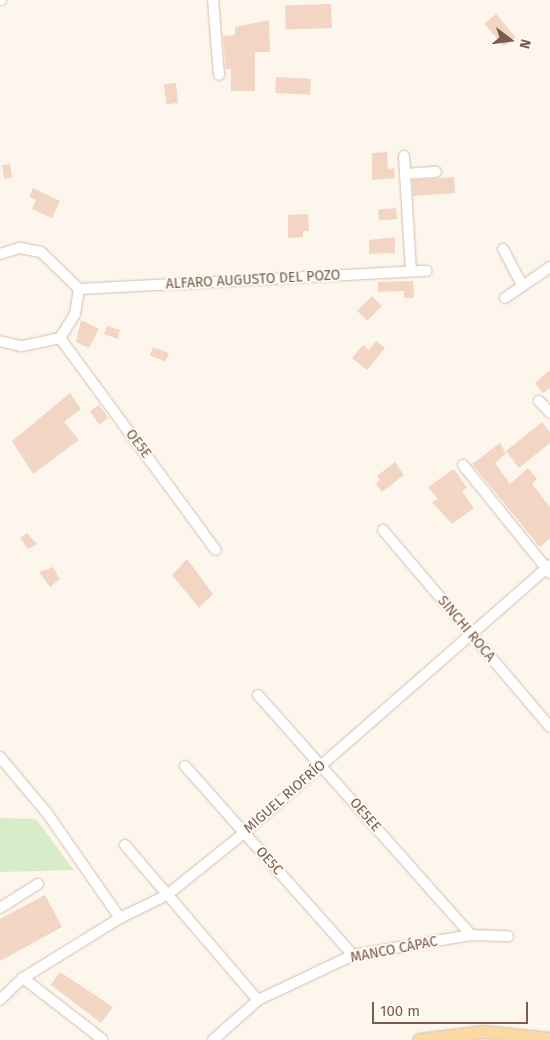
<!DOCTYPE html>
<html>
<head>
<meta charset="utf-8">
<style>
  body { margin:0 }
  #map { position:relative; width:550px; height:1040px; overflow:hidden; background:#fdf6ec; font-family:"Fira Sans",sans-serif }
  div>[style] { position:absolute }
  .green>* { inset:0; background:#d8ecc9 }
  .building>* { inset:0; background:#f3d5c3; transform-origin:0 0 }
  .roads { filter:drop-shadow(0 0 1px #d1beb0) drop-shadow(0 0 1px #d1beb0) }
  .minor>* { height:10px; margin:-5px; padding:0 5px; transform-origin:5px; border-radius:5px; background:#fff }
  .major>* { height:12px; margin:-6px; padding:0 6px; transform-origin:6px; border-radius:6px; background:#fbd9a5 }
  span { translate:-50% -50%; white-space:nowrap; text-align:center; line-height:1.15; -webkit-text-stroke:4px #fffaf3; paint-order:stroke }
  .street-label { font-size:14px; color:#7a5c4d }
  .north { position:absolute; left:485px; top:15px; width:50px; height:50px; -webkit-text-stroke:4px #fffaf3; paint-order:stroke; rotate:105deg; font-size:14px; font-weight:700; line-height:20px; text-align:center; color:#7a5c4d }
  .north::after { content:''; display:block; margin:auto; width:18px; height:22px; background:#7a5c4d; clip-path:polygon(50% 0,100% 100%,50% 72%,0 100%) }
  .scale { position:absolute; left:372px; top:1002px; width:156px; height:22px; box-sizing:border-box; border:2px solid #7a5c4d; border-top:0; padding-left:6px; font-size:15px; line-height:18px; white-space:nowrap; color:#7a5c4d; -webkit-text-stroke:4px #fffaf3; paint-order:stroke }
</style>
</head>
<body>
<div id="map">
  <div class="green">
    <i style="clip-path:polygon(0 818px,36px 819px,74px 870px,0 872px)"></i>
  </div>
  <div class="building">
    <i style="left:331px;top:4px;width:24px;height:46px;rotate:88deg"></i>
    <i style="left:496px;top:14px;width:30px;height:15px;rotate:50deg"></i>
    <i style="clip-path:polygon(269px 20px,270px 52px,255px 52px,255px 91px,231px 91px,231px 69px,226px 69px,223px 36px,235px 35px,235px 27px)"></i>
    <i style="left:276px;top:77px;width:35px;height:16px;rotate:3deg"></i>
    <i style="left:176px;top:83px;width:20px;height:12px;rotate:84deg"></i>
    <i style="clip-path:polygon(387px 152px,388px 169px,394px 168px,395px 178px,372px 180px,372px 153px)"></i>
    <i style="left:10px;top:164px;width:14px;height:8px;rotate:82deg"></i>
    <i style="left:454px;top:177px;width:16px;height:42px;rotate:86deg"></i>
    <i style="clip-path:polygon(33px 188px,60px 201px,52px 218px,32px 209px,36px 200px,29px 197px)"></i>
    <i style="left:396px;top:208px;width:11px;height:18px;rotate:85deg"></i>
    <i style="clip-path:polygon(308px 214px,309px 231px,303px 231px,303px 237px,288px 238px,288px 215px)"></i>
    <i style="clip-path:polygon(395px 237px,395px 253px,369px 254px,369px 240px)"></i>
    <i style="clip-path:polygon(413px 281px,414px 298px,404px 298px,404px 291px,378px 292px,378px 282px)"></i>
    <i style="left:372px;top:296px;width:14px;height:21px;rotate:45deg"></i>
    <i style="clip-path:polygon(81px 320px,99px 329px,89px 348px,76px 342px)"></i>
    <i style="clip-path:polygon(107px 326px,120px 330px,118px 339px,104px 334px)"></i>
    <i style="clip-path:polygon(376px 341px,385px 348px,367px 370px,352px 358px,363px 345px,369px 350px)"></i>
    <i style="left:153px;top:347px;width:17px;height:9px;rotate:21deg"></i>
    <i style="clip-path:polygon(550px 370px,550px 388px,543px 393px,535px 383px)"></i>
    <i style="clip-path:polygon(70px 393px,81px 409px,64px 422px,79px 440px,33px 474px,12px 441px)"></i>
    <i style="left:99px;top:405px;width:16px;height:11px;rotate:55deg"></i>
    <i style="clip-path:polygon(542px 422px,550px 432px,550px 443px,519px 468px,506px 451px)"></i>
    <i style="clip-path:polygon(500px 443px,506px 454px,495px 463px,510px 484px,528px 468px,537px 479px,532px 484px,550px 507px,550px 538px,540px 547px,472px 464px)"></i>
    <i style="clip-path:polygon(395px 462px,404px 475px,382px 492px,376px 484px,380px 480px,377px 476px)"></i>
    <i style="clip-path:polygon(454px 469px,467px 488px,462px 491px,474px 508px,452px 524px,432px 502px,438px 499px,428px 487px)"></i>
    <i style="clip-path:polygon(27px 533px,37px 544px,28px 549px,20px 538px)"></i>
    <i style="clip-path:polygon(187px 559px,213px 594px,199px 608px,172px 575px)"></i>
    <i style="clip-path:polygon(53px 567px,60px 579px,50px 587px,39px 572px)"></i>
    <i style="clip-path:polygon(45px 895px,62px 927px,0 961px,0 919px)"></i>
    <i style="clip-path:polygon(60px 972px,113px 1007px,101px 1023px,51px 985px)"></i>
  </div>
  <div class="roads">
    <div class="minor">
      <i style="left:0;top:0;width:1px"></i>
      <i style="left:213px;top:0;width:75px;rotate:85.4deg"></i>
      <i style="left:404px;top:156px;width:115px;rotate:86.5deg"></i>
      <i style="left:405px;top:174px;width:31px;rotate:-4deg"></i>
      <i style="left:503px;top:249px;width:40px;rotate:62deg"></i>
      <i style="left:0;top:254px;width:21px;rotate:-17deg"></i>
      <i style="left:20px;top:248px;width:21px;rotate:11deg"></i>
      <i style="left:41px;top:252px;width:53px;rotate:44.2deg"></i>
      <i style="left:79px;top:289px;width:25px;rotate:99deg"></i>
      <i style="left:75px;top:314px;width:28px;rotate:122deg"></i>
      <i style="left:60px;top:338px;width:40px;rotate:168deg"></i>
      <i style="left:21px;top:346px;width:22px;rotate:-167deg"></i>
      <i style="left:79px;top:289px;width:348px;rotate:-3deg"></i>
      <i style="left:505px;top:298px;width:55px;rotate:-34.6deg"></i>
      <i style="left:60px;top:338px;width:263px;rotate:53.7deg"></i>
      <i style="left:539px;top:401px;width:16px;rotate:47deg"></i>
      <i style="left:463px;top:465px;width:139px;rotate:51.1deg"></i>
      <i style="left:383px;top:530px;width:258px;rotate:49.7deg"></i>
      <i style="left:258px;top:695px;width:321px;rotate:48.4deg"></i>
      <i style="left:0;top:757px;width:73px;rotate:50deg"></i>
      <i style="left:47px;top:813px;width:128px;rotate:55.2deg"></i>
      <i style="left:185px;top:766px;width:253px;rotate:48.4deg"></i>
      <i style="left:125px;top:845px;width:204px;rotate:49.4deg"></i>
      <i style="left:0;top:908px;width:45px;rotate:-32.3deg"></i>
      <i style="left:23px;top:978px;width:100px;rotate:37.7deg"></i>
      <i style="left:0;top:1000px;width:32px;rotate:-44deg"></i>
      <i style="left:23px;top:978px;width:114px;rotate:-31.7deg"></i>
      <i style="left:120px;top:918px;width:52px;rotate:-26.1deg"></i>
      <i style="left:167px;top:895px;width:99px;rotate:-38.8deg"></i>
      <i style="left:244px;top:833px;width:407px;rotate:-41.2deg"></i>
      <i style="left:213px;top:1040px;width:60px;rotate:-41.6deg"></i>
      <i style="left:258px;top:1000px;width:105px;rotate:-25.3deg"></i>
      <i style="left:353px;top:955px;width:120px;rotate:-9.6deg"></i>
      <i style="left:471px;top:935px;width:37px;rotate:2deg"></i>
    </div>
    <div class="major">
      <i style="left:419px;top:1040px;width:66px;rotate:-6.9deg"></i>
      <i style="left:485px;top:1032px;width:65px;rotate:6.1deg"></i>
    </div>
  </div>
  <div class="street-label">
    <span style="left:253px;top:280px;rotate:-3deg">ALFARO AUGUSTO DEL POZO</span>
    <span style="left:138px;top:444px;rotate:53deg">OE5E</span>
    <span style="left:466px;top:629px;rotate:50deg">SINCHI ROCA</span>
    <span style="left:285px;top:797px;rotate:-41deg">MIGUEL RIOFRÍO</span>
    <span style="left:365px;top:815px;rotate:49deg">OE5EE</span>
    <span style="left:269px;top:861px;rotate:48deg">OE5C</span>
    <span style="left:394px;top:950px;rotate:-11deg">MANCO CÁPAC</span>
  </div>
  <div class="north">N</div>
  <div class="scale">100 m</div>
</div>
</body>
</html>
